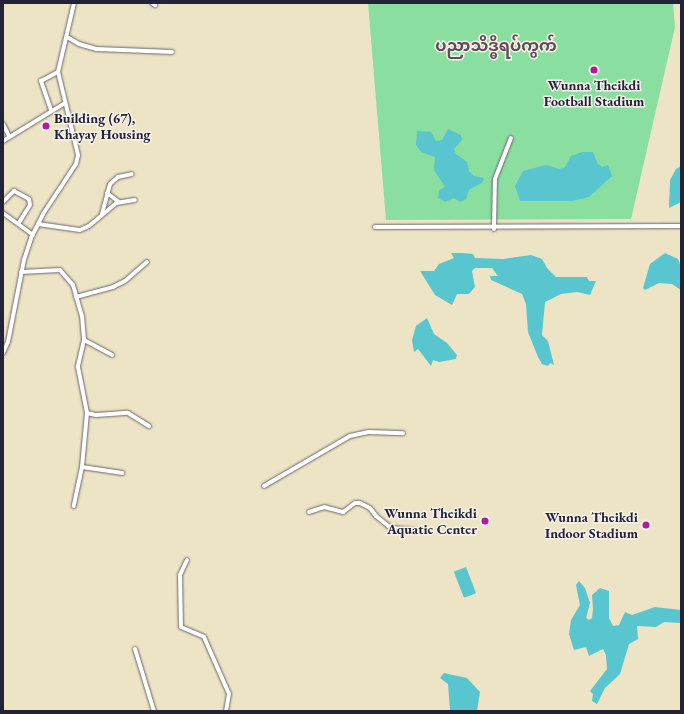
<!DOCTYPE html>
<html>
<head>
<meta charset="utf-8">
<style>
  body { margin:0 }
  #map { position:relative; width:684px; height:714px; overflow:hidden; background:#ede3c5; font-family:"EB Garamond","Noto Sans Myanmar",serif }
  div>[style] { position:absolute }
  .green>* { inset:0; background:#8adea0 }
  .water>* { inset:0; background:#58c5cf; transform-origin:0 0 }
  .roads { filter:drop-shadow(0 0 1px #69666b) drop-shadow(0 0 1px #69666b) }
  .street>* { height:4px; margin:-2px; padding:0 2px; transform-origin:2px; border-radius:2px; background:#fff }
  .dots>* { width:11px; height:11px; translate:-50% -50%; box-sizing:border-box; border:2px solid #f7f3e8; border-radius:50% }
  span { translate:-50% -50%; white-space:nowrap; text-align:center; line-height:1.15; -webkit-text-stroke:3px #f7f3e8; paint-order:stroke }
  .poi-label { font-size:14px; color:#22223b; font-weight:700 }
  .left { translate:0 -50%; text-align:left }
  .right { translate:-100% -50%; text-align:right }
  .quarter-label { font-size:16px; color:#604c59; font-weight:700 }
  .frame { position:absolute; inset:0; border:4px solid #22223b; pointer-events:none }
</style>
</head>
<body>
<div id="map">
  <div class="green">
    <i style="clip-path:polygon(368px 3px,673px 3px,675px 27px,631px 219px,386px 220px)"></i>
  </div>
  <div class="water">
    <i style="clip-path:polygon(448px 129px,461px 135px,462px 140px,454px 149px,456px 154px,467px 162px,469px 171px,474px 176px,484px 178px,483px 182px,469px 190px,466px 199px,460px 202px,454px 198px,445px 202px,438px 198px,439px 190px,445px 187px,434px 170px,435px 157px,421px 152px,416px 145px,417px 131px,431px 132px,436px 141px,442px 140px)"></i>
    <i style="clip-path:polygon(582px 152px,593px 152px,598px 164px,602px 167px,608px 165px,612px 176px,589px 197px,572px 201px,520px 201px,515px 186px,523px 171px,546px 165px,559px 169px,565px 167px,571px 156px)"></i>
    <i style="clip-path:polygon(681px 166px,681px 202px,669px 208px,670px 180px,676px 169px)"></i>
    <i style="clip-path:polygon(451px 253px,462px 253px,473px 254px,475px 258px,503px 259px,531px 255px,542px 259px,547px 268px,556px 277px,587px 277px,589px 281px,596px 281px,590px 295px,577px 292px,561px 294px,545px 302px,542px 335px,548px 341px,554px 365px,550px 363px,548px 366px,542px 364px,538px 357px,528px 332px,526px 304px,522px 294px,491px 280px,490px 276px,498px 276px,492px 268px,475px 268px,472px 271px,475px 287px,469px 294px,457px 294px,452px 305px,435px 295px,420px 271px,434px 271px,439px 264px,454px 258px)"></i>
    <i style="clip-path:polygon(665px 253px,678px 259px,681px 267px,681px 290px,672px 284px,659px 283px,645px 290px,643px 288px,650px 264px)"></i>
    <i style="clip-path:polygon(427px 318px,434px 334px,447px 343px,457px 355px,456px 359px,439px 362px,433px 360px,431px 366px,418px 349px,414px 352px,412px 340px,416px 326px)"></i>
    <i style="left:466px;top:567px;width:28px;height:13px;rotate:69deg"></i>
    <i style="clip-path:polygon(579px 581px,585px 588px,590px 603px,586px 618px,589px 620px,592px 618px,593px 609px,592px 595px,600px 588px,609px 591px,609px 618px,613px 626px,619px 625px,625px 612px,632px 615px,655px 607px,681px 610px,681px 623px,664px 622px,656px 627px,637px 626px,638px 639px,629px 644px,620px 674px,605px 688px,597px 704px,592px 701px,593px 694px,590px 691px,607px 669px,606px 655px,603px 649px,589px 656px,586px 647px,574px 650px,569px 634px,571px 620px,580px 605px,576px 585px)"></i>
    <i style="clip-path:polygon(444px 673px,467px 678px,480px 692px,477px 711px,450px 711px,448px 684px,440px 678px)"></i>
  </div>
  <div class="roads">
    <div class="street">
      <i style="left:152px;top:3px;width:4px;rotate:34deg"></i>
      <i style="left:67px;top:37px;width:14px;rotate:30deg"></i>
      <i style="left:79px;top:44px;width:19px;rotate:16deg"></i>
      <i style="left:97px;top:49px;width:75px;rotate:2.3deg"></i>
      <i style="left:51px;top:110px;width:31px;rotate:-109deg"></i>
      <i style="left:41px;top:81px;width:19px;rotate:-28deg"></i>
      <i style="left:3px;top:124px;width:13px;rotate:63deg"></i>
      <i style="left:3px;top:141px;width:73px;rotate:-31.5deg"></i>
      <i style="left:107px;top:193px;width:15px;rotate:37deg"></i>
      <i style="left:3px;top:202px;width:16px;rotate:-45deg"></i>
      <i style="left:14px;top:191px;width:17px;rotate:28deg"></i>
      <i style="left:29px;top:199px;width:6px;rotate:81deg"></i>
      <i style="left:30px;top:205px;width:22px;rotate:122deg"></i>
      <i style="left:3px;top:213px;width:37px;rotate:36deg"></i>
      <i style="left:102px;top:214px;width:31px;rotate:-75deg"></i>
      <i style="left:110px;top:184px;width:11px;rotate:-41deg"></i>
      <i style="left:118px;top:177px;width:14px;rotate:-12deg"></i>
      <i style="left:38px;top:224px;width:42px;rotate:8.1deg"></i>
      <i style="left:80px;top:230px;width:10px;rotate:-24deg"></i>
      <i style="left:89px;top:226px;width:35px;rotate:-40deg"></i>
      <i style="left:116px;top:203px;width:19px;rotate:-9deg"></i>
      <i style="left:375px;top:227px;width:306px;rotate:-0.2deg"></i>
      <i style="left:494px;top:229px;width:50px;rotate:-88.9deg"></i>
      <i style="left:495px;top:179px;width:44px;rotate:-68.7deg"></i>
      <i style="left:21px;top:272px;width:39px;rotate:-3deg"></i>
      <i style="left:60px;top:270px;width:20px;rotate:49deg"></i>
      <i style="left:73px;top:285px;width:32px;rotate:74deg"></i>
      <i style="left:82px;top:316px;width:24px;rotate:85deg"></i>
      <i style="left:84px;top:340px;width:28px;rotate:103deg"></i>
      <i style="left:78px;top:367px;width:47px;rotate:78.9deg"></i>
      <i style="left:87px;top:413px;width:54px;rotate:95.3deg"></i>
      <i style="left:82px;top:467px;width:40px;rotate:102deg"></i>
      <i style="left:76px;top:297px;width:38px;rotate:-15deg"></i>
      <i style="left:113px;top:287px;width:13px;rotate:-27deg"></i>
      <i style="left:125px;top:281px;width:29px;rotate:-41deg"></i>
      <i style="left:84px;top:340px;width:32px;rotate:28deg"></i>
      <i style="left:3px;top:353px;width:12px;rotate:-66deg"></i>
      <i style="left:8px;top:342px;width:84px;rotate:-79deg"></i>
      <i style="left:24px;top:260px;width:23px;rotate:-72deg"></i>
      <i style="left:31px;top:238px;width:27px;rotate:-63deg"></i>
      <i style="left:43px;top:214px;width:60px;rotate:-56.6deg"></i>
      <i style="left:76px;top:164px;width:9px;rotate:-77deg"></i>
      <i style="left:78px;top:155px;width:85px;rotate:-103.5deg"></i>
      <i style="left:58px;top:72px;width:71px;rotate:-76.9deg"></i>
      <i style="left:87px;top:413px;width:9px;rotate:13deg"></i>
      <i style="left:96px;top:415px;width:32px;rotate:-4deg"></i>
      <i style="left:128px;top:413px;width:25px;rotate:32deg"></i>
      <i style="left:82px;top:467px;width:41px;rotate:8.3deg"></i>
      <i style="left:264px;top:486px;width:99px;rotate:-30.2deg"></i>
      <i style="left:350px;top:436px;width:19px;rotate:-12deg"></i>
      <i style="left:369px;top:432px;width:34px;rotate:2deg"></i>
      <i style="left:309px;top:512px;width:16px;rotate:-18deg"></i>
      <i style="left:324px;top:507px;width:20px;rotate:15deg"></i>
      <i style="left:343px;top:512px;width:15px;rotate:-37deg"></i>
      <i style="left:355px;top:503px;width:5px"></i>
      <i style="left:360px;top:503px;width:11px;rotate:27deg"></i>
      <i style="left:370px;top:508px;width:10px;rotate:53deg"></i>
      <i style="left:376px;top:516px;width:19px;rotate:39deg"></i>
      <i style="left:391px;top:528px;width:25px;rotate:5deg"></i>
      <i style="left:187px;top:560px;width:17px;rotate:115deg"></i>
      <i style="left:180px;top:575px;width:52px;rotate:88.9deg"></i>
      <i style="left:181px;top:627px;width:25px;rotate:23deg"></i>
      <i style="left:204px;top:637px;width:62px;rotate:66.3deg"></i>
      <i style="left:229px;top:694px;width:17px;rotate:100deg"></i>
      <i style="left:135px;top:649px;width:65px;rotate:73deg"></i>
    </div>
  </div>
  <div class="dots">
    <i style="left:594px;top:70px;background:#b5179e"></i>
    <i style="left:46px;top:126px;background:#b5179e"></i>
    <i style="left:485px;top:521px;background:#b5179e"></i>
    <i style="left:646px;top:525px;background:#b5179e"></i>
  </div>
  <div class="poi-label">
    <span style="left:594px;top:93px">Wunna Theikdi<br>Football Stadium</span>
    <span class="left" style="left:54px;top:126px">Building (67),<br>Khayay Housing</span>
    <span class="right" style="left:477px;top:521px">Wunna Theikdi<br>Aquatic Center</span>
    <span class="right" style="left:638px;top:525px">Wunna Theikdi<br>Indoor Stadium</span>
  </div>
  <div class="quarter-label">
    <span style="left:496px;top:46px">ပညာသိဒ္ဓိရပ်ကွက်</span>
  </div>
  <div class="frame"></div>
</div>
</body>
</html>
